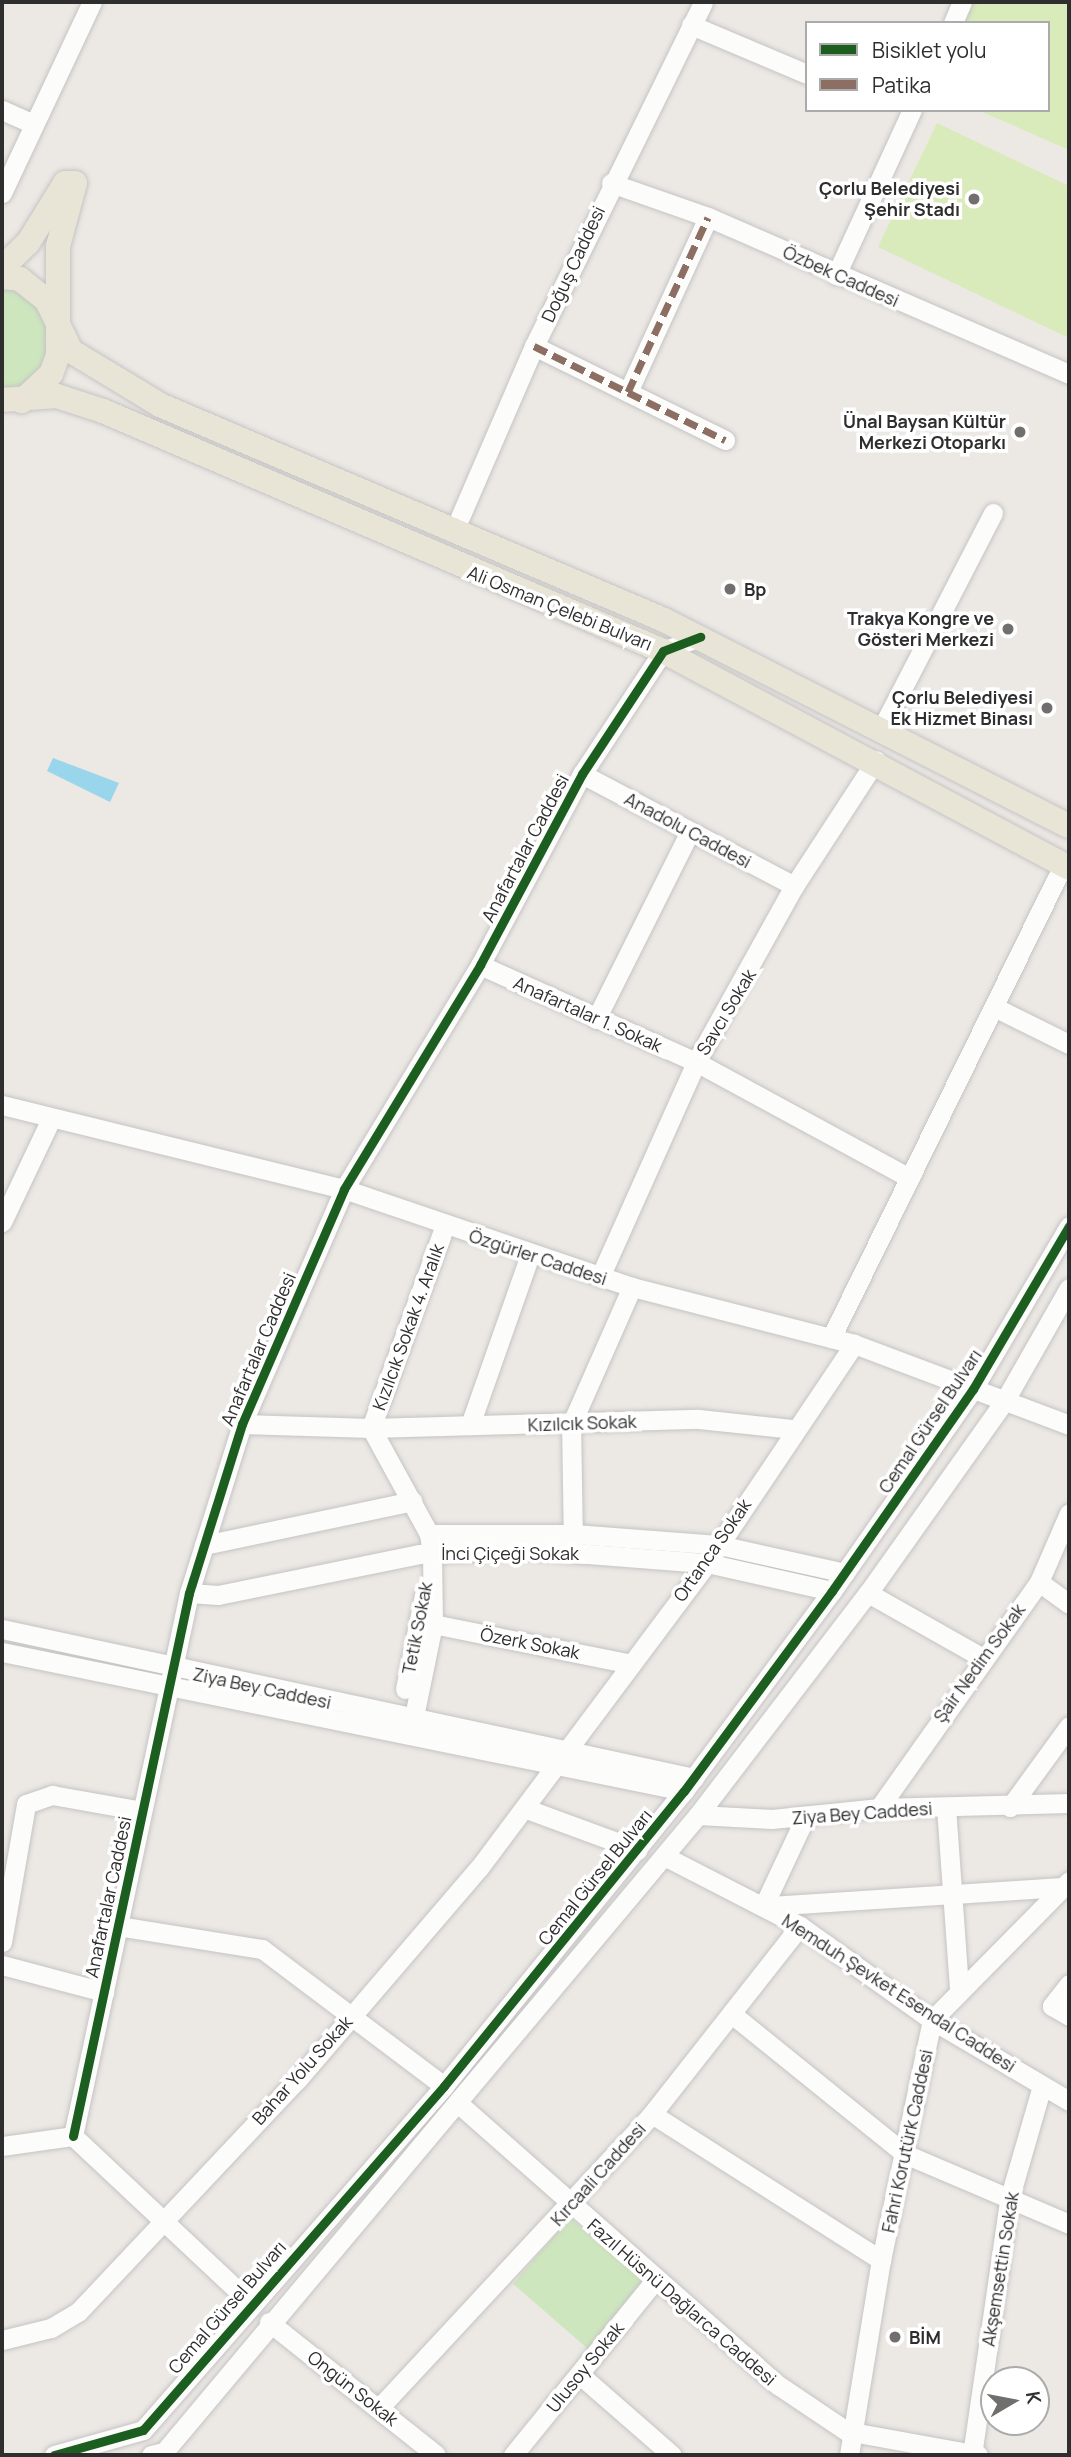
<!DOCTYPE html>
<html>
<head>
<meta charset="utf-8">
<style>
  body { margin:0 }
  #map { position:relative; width:1071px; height:2457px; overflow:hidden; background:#ece8e4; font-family:Manrope,sans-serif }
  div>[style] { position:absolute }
  .green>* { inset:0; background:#cee6be; transform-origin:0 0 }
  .pitch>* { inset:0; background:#d9eabb }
  .water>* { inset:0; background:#99d6ec }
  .roads { filter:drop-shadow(0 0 2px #c5c4c5) drop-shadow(0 0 2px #c5c4c5) }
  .minor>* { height:19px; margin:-9.5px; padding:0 9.5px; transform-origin:9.5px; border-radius:9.5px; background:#fcfcfb }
  .major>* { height:24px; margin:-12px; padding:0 12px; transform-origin:12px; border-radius:12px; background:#e8e4d6 }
  .quiet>* { height:7px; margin-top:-3.5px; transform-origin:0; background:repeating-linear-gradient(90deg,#8d6e63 0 14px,transparent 0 21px) }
  .cycleway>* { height:9px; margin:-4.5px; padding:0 4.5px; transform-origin:4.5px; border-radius:4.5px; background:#1b5e20 }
  .dots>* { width:19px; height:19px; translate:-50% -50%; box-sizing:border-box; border:4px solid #fff; border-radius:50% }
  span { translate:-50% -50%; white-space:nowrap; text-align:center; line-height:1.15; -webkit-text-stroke:7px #fff; paint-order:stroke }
  .poi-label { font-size:18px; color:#2e2e2e; font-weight:700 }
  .right { translate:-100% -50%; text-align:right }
  .left { translate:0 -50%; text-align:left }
  .street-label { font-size:18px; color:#2e2e2e }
  .frame { position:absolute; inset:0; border:4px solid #2e2e2e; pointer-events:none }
  .legend { position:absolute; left:805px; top:21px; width:245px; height:91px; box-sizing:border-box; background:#fff; border:2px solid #ababab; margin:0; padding:9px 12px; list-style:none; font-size:21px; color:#2e2e2e }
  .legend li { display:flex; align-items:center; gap:14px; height:35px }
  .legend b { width:35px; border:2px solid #ababab }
  .north { position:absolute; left:980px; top:2366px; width:70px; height:70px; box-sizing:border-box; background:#fff; border:2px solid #ababab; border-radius:50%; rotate:80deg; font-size:19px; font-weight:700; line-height:28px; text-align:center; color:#2e2e2e }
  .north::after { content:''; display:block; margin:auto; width:24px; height:32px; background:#706f6e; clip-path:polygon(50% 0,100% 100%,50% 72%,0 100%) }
</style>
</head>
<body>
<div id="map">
  <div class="green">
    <i style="clip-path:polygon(2px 286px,37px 302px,52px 341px,36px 380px,2px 396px)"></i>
    <i style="left:570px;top:2218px;width:100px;height:87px;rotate:41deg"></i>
  </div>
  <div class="pitch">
    <i style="clip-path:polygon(970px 2px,1069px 2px,1069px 150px,978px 110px,1048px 110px,1048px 23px,960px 23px)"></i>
    <i style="clip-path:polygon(937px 123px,1069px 186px,1069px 338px,878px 247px)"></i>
  </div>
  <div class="water">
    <i style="clip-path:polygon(53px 758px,119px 783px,110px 802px,47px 771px)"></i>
  </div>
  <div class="roads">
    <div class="minor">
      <i style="left:953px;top:23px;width:23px;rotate:-67deg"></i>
      <i style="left:691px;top:25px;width:126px;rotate:22.9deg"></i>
      <i style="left:2px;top:110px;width:34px;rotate:24deg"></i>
      <i style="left:611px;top:183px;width:103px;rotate:19.3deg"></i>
      <i style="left:708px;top:217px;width:394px;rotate:23.5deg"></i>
      <i style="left:2px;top:193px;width:211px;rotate:-64.8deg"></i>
      <i style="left:836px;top:275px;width:182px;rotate:-65.3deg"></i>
      <i style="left:534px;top:346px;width:213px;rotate:26.2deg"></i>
      <i style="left:628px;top:392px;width:192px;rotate:-65.4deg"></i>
      <i style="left:454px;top:531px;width:202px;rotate:-66.6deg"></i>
      <i style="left:534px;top:346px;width:383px;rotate:-63.8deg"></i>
      <i style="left:882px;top:728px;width:242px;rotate:-62.7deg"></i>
      <i style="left:582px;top:774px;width:240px;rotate:27.8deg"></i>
      <i style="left:480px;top:965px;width:237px;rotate:24.2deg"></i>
      <i style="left:696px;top:1062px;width:243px;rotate:28.5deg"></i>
      <i style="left:994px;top:1007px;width:84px;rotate:26.3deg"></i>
      <i style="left:596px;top:1019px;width:210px;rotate:-63.4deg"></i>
      <i style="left:2px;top:1105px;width:352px;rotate:13.8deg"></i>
      <i style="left:344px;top:1189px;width:304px;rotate:18.8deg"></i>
      <i style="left:632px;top:1287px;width:229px;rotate:14.4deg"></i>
      <i style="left:854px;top:1344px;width:230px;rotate:20.6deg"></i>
      <i style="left:2px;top:1222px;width:112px;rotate:-64.6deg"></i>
      <i style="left:600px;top:1277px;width:235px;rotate:-65.9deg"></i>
      <i style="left:696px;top:1062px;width:201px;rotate:-60.9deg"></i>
      <i style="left:794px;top:886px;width:150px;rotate:-56.9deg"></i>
      <i style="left:831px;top:1338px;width:527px;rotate:-63.87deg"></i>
      <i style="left:242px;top:1424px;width:129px;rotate:1.8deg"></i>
      <i style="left:371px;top:1428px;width:328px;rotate:-1.6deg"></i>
      <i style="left:699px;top:1419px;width:95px;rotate:6.1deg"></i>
      <i style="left:470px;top:1425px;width:180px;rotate:-70.6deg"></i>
      <i style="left:371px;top:1428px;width:121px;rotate:61.3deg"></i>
      <i style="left:429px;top:1534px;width:19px;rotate:81deg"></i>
      <i style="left:432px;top:1553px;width:71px;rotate:89.2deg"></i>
      <i style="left:433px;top:1624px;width:109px;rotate:101.6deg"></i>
      <i style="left:371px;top:1428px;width:214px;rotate:-70deg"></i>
      <i style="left:429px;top:1534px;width:145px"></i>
      <i style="left:574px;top:1534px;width:145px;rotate:4.3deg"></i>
      <i style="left:719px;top:1545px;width:129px;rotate:12.5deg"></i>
      <i style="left:204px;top:1545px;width:213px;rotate:-11.9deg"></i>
      <i style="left:573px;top:1546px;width:121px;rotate:-90.9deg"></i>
      <i style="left:571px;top:1425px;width:151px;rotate:-66.2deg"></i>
      <i style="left:1039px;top:1582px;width:37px;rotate:36deg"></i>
      <i style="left:189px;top:1593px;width:29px;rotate:4deg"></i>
      <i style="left:218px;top:1595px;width:205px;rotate:-11.5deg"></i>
      <i style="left:419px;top:1554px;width:104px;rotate:-2.8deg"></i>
      <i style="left:523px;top:1549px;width:185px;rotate:4.4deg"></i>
      <i style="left:707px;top:1563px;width:128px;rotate:12.6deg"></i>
      <i style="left:868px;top:1593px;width:130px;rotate:29.5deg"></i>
      <i style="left:433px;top:1624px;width:198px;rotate:11.4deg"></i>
      <i style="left:2px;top:1629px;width:708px;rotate:12.15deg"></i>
      <i style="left:2px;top:1652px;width:696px;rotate:11.52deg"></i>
      <i style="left:405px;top:1689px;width:96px;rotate:-78.6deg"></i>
      <i style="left:946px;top:1807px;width:183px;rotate:85.9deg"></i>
      <i style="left:1010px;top:1807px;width:100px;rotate:-53.9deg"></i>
      <i style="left:524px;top:1808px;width:121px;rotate:20.2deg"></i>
      <i style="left:879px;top:1808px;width:277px;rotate:-54.7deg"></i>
      <i style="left:1039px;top:1582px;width:75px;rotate:-66.5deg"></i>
      <i style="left:698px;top:1815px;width:74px;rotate:3.1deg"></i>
      <i style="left:772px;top:1819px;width:108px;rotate:-5.9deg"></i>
      <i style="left:879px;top:1808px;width:190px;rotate:-1.5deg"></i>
      <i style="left:664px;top:1856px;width:153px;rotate:27.2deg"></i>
      <i style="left:800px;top:1926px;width:162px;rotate:35.5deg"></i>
      <i style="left:932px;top:2020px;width:159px;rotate:30.6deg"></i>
      <i style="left:764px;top:1905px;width:96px;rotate:-64.8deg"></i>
      <i style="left:768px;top:1906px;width:297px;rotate:-3.7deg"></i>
      <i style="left:118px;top:1926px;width:146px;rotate:9.1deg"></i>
      <i style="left:262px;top:1949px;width:228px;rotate:37deg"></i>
      <i style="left:2px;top:1942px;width:140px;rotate:-80.1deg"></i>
      <i style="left:26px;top:1804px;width:28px;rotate:-19deg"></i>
      <i style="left:52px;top:1795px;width:91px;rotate:10.1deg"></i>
      <i style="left:2px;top:1965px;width:106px;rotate:14.8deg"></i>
      <i style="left:1069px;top:1984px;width:28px;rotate:128deg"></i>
      <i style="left:1052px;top:2006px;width:20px;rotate:30deg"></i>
      <i style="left:733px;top:2015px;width:221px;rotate:38.9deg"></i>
      <i style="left:905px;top:2154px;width:178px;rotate:23.1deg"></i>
      <i style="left:459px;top:2104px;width:425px;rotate:41.4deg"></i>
      <i style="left:778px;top:2385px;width:88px;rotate:33.9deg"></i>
      <i style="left:652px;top:2114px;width:272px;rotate:32.5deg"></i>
      <i style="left:73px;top:2136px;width:555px;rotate:-77.94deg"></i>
      <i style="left:189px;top:1593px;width:177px;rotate:-72.6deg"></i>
      <i style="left:242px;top:1424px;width:256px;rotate:-66.5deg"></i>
      <i style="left:344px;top:1189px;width:262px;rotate:-58.7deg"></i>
      <i style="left:480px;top:965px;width:217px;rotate:-61.9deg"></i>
      <i style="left:582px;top:774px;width:147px;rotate:-56.6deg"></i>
      <i style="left:663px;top:651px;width:40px;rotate:-21deg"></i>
      <i style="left:2px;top:2146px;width:72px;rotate:-8deg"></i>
      <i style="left:73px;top:2136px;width:243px;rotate:43.2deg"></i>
      <i style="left:269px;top:2322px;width:213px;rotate:38.5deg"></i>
      <i style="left:2px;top:2340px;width:50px;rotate:-13.8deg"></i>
      <i style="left:51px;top:2328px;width:31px;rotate:-31deg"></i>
      <i style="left:78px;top:2312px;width:319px;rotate:-46.7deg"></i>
      <i style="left:297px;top:2080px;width:279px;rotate:-49.4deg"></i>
      <i style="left:479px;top:1868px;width:381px;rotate:-53.2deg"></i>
      <i style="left:707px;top:1563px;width:264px;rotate:-56.1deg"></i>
      <i style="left:579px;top:2374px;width:123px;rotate:41.1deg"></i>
      <i style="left:379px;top:2408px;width:401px;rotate:-47.1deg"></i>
      <i style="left:652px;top:2114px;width:239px;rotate:-51.8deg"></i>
      <i style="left:852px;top:2432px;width:128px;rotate:10.3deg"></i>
      <i style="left:54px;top:2455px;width:92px;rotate:-15.7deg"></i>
      <i style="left:143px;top:2430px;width:457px;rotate:-48.8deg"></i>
      <i style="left:444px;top:2086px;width:380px;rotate:-50.9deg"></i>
      <i style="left:684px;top:1791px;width:249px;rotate:-53.5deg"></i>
      <i style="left:832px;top:1591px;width:246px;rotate:-55.1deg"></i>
      <i style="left:973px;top:1389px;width:189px;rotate:-59.5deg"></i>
      <i style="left:151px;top:2455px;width:13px;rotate:-13deg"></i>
      <i style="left:164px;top:2452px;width:831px;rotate:-50.03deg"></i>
      <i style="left:698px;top:1815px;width:280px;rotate:-52.6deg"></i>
      <i style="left:868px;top:1593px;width:237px;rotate:-54.6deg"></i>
      <i style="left:1005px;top:1400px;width:129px;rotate:-60.3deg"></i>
      <i style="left:513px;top:2455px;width:227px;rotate:-50.9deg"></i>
      <i style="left:849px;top:2455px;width:198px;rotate:-80.7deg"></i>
      <i style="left:881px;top:2260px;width:245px;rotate:-78deg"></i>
      <i style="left:932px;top:2020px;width:195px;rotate:-45.4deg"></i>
      <i style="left:972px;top:2455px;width:258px;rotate:-81.7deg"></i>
      <i style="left:1009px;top:2200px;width:119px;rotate:-73.9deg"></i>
    </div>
    <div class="major">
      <i style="left:2px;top:268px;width:36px;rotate:-44deg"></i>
      <i style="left:28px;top:243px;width:70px;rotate:-58.3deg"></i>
      <i style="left:65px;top:183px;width:10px"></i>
      <i style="left:75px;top:183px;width:65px;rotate:105.1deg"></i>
      <i style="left:58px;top:246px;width:109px;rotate:90deg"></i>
      <i style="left:58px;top:355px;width:20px;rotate:110deg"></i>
      <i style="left:51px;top:374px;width:40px;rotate:137deg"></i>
      <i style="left:2px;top:277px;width:18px;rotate:6deg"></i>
      <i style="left:20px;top:279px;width:35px;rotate:39deg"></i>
      <i style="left:47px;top:301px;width:55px;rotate:64.4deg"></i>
      <i style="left:71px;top:351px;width:104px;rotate:31.2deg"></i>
      <i style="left:160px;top:405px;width:548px;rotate:23.1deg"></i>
      <i style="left:664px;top:620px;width:454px;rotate:27deg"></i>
      <i style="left:2px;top:400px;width:55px;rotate:-4.2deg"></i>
      <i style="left:57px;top:396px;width:48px;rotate:18.1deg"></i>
      <i style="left:103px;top:411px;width:609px;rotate:23.2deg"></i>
      <i style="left:663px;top:651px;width:460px;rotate:28.1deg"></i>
    </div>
  </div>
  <div class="quiet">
    <i style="left:534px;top:346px;width:213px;rotate:26.2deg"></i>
    <i style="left:628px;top:392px;width:192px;rotate:-65.4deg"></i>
  </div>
  <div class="cycleway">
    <i style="left:73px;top:2136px;width:555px;rotate:-77.94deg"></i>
    <i style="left:189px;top:1593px;width:177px;rotate:-72.6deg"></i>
    <i style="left:242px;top:1424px;width:256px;rotate:-66.5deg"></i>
    <i style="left:344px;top:1189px;width:262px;rotate:-58.7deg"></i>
    <i style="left:480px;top:965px;width:217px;rotate:-61.9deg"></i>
    <i style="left:582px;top:774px;width:147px;rotate:-56.6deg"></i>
    <i style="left:663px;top:651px;width:40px;rotate:-21deg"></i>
    <i style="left:54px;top:2455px;width:92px;rotate:-15.7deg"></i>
    <i style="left:143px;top:2430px;width:457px;rotate:-48.8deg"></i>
    <i style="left:444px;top:2086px;width:380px;rotate:-50.9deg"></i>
    <i style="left:684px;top:1791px;width:249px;rotate:-53.5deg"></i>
    <i style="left:832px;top:1591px;width:246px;rotate:-55.1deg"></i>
    <i style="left:973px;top:1389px;width:189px;rotate:-59.5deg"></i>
  </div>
  <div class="dots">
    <i style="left:974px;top:199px;background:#706f6e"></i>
    <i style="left:1020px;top:432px;background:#706f6e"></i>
    <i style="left:730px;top:589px;background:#706f6e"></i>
    <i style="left:1008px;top:629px;background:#706f6e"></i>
    <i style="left:1047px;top:708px;background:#706f6e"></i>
    <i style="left:895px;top:2337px;background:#706f6e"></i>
  </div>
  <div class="poi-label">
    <span class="right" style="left:960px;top:199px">Çorlu Belediyesi<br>Şehir Stadı</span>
    <span class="right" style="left:1006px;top:432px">Ünal Baysan Kültür<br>Merkezi Otoparkı</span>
    <span class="left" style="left:744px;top:589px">Bp</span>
    <span class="right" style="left:994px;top:629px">Trakya Kongre ve<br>Gösteri Merkezi</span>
    <span class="right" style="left:1033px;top:708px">Çorlu Belediyesi<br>Ek Hizmet Binası</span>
    <span class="left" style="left:909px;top:2337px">BİM</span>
  </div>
  <div class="street-label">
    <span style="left:573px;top:264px;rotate:-65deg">Doğuş Caddesi</span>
    <span style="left:841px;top:276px;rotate:24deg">Özbek Caddesi</span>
    <span style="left:560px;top:608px;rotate:22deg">Ali Osman Çelebi Bulvarı</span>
    <span style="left:688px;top:830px;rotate:28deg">Anadolu Caddesi</span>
    <span style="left:525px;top:848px;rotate:-62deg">Anafartalar Caddesi</span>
    <span style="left:726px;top:1012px;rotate:-59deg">Savcı Sokak</span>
    <span style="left:588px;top:1014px;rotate:24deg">Anafartalar 1. Sokak</span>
    <span style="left:538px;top:1257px;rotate:18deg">Özgürler Caddesi</span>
    <span style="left:408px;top:1327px;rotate:-70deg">Kızılcık Sokak 4. Aralık</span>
    <span style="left:258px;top:1349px;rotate:-67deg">Anafartalar Caddesi</span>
    <span style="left:930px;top:1421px;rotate:-56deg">Cemal Gürsel Bulvarı</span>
    <span style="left:582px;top:1423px;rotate:-2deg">Kızılcık Sokak</span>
    <span style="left:712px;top:1550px;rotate:-55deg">Ortanca Sokak</span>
    <span style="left:510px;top:1553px">İnci Çiçeği Sokak</span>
    <span style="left:417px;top:1628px;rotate:-79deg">Tetik Sokak</span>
    <span style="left:530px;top:1643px;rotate:11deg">Özerk Sokak</span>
    <span style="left:979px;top:1663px;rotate:-54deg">Şair Nedim Sokak</span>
    <span style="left:262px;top:1688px;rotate:12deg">Ziya Bey Caddesi</span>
    <span style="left:862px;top:1813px;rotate:-4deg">Ziya Bey Caddesi</span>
    <span style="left:595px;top:1877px;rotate:-51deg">Cemal Gürsel Bulvarı</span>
    <span style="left:108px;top:1897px;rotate:-78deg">Anafartalar Caddesi</span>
    <span style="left:899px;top:1993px;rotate:33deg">Memduh Şevket Esendal Caddesi</span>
    <span style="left:302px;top:2070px;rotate:-48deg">Bahar Yolu Sokak</span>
    <span style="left:907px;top:2141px;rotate:-78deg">Fahri Korutürk Caddesi</span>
    <span style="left:598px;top:2174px;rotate:-48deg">Kırcaali Caddesi</span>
    <span style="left:1000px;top:2269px;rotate:-81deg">Akşemsettin Sokak</span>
    <span style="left:682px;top:2302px;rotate:41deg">Fazıl Hüsnü Dağlarca Caddesi</span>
    <span style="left:227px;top:2307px;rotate:-49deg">Cemal Gürsel Bulvarı</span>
    <span style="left:585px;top:2367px;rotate:-51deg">Ulusoy Sokak</span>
    <span style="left:353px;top:2388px;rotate:38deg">Ongün Sokak</span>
  </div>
  <div class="frame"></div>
  <ul class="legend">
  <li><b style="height:9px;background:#1b5e20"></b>Bisiklet yolu</li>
  <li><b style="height:9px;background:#8d6e63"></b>Patika</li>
  </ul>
  <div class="north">K</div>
</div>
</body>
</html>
